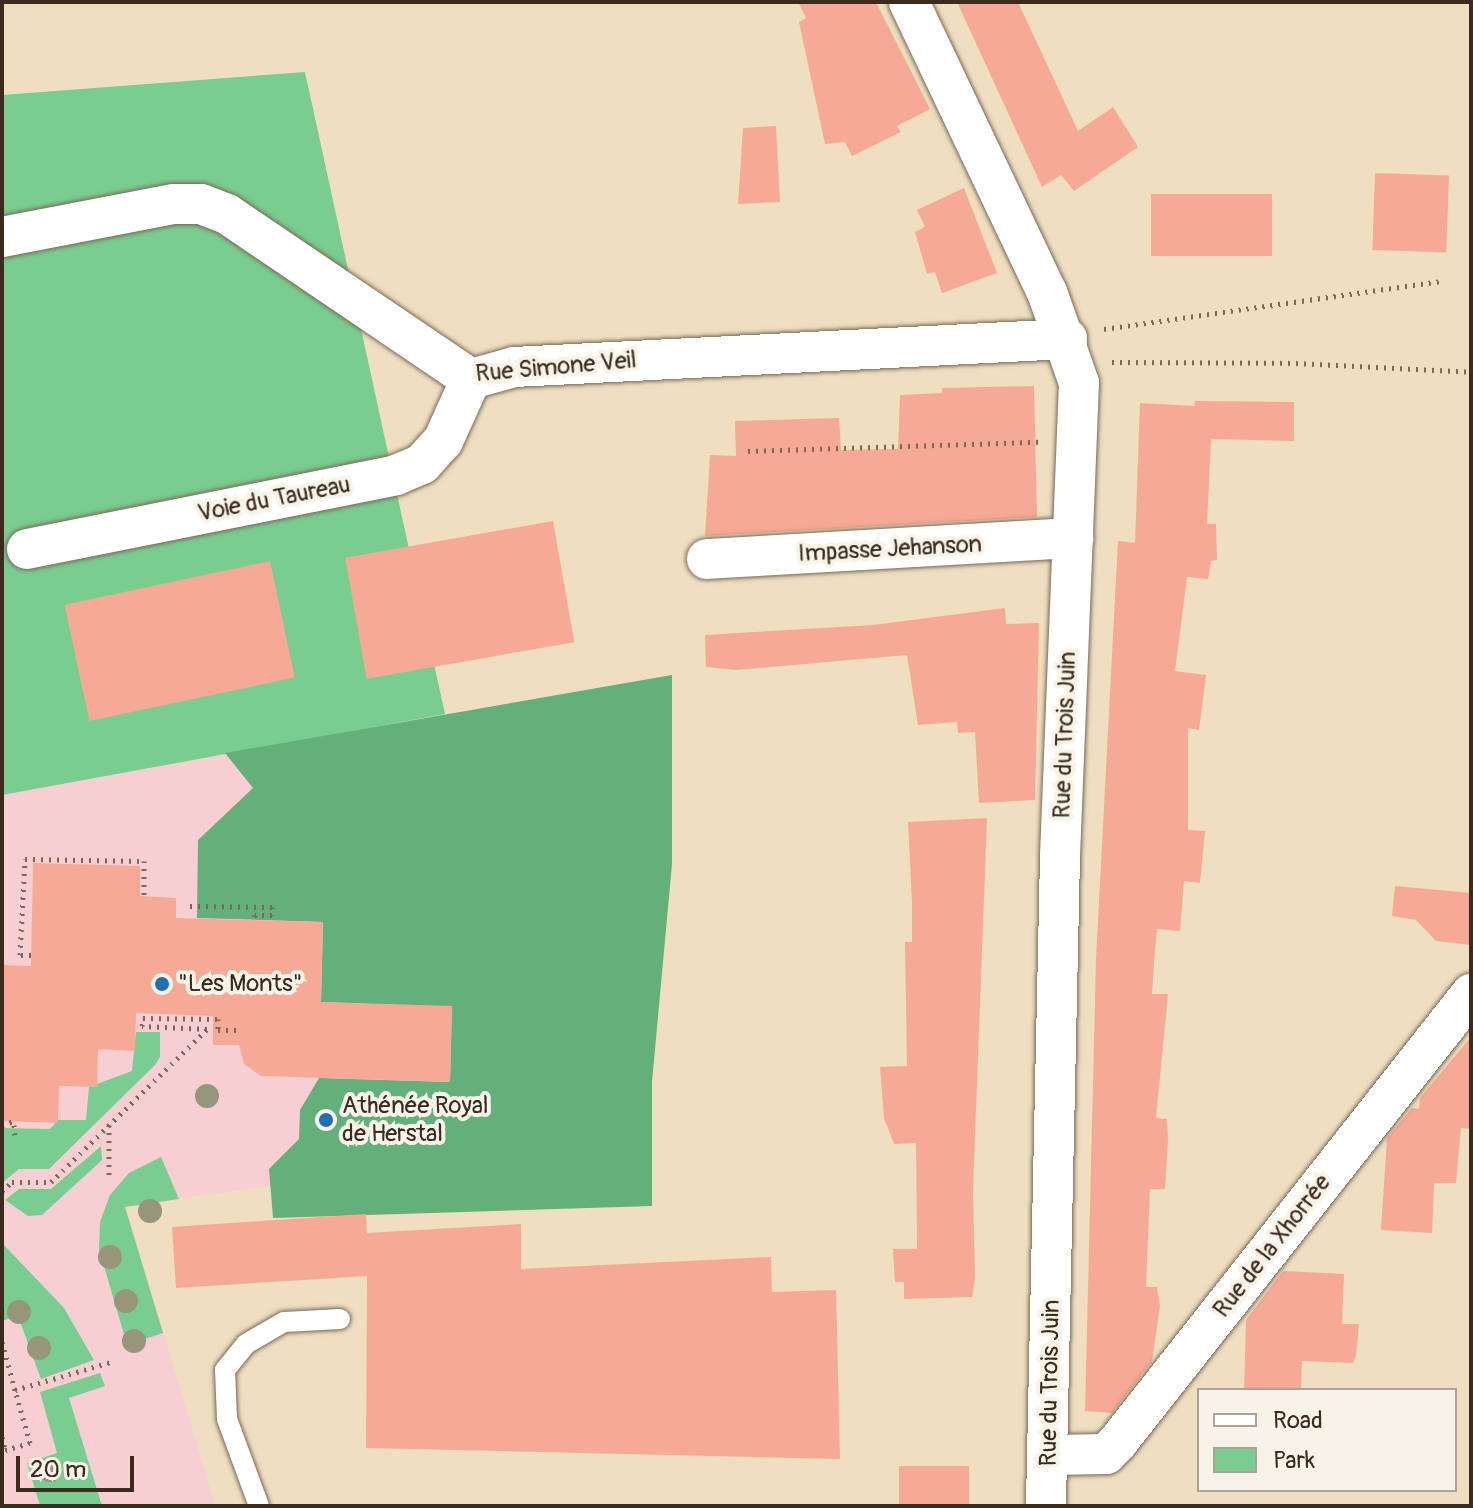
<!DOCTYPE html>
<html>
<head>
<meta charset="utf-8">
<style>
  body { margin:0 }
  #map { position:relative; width:1473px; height:1508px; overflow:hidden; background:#efdfc0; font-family:Pangolin,sans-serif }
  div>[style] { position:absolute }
  .built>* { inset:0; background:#f7cfd3 }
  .green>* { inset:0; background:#7acd90 }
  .forest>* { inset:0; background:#63b07a }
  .building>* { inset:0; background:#f6a995; transform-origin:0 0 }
  .path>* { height:5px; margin-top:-2.5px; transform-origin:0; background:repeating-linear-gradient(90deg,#7a6957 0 2px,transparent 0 8px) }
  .roads { filter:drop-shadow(0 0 2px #7a6957) drop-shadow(0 0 2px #7a6957) }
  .lane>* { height:20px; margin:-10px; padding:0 10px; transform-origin:10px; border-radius:10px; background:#fff }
  .street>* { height:40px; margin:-20px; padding:0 20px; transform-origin:20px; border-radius:20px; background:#fff }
  .trees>* { width:24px; height:24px; margin:-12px; border-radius:50%; background:#96967a }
  .dots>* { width:22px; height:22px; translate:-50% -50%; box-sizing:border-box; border:4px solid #f7f3e8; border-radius:50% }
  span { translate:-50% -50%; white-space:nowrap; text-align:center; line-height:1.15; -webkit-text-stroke:8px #f7f3e8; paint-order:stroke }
  .street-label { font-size:24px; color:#3b2a1e }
  .poi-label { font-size:24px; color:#3b2a1e }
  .left { translate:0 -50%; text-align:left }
  .frame { position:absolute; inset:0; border:4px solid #3b2a1e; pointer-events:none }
  .legend { position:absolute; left:1197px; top:1388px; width:260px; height:104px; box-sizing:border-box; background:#f7f3e8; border:2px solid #aca397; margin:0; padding:10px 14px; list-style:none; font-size:24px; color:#3b2a1e }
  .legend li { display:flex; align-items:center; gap:16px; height:40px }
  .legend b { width:40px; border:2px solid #aca397 }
  .scale { position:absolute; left:16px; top:1456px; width:118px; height:36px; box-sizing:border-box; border:4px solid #3b2a1e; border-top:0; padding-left:10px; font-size:24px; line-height:28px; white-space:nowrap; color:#3b2a1e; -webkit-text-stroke:6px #f7f3e8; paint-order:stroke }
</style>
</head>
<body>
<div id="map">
  <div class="built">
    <i style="clip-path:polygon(672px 675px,672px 864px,652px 1082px,652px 1206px,371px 1172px,126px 1206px,215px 1506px,5px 1506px,2px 795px)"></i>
  </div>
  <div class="green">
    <i style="clip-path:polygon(305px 72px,445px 714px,2px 795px,2px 95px)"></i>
    <i style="clip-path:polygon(136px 1032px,160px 1032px,160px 1057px,155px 1065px,49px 1169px,19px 1169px,2px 1183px,2px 1128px,50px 1129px,58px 1120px,86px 1120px,89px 1087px,132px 1071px)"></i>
    <i style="clip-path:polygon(101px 1146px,102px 1160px,42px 1215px,28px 1216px,5px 1200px,19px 1189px,51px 1189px)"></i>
    <i style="clip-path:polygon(161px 1157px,179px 1199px,125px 1207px,163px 1333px,127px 1345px,99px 1249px,100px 1222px,110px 1195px,129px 1173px)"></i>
    <i style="clip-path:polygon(2px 1243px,64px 1308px,94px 1360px,41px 1379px,18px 1316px,2px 1321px)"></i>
    <i style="clip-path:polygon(100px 1373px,105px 1386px,69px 1398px,102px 1506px,40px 1506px,27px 1463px,57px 1453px,40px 1392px)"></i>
  </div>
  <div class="forest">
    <i style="clip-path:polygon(672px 675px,672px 864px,652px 1082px,652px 1206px,273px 1218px,269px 1169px,299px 1139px,300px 1110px,319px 1078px,450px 1082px,452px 1007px,321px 1002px,323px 922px,197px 918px,198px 840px,253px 788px,225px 753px)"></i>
  </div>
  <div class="building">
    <i style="clip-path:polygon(798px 2px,876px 2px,930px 109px,897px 126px,901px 132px,852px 156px,845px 142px,825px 144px,799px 22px,806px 18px)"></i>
    <i style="clip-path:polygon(957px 2px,1018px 2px,1078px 131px,1113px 107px,1138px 147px,1074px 191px,1061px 175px,1042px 187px)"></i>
    <i style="clip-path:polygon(776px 126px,780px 202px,738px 204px,743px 128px)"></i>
    <i style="left:1375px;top:173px;width:74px;height:77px;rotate:2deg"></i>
    <i style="clip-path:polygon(964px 188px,997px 273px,942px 293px,935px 272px,927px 274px,915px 232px,925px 227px,917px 210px)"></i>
    <i style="left:1151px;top:194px;width:121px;height:62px"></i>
    <i style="clip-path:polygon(1034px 386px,1037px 517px,705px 536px,710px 455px,736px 456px,735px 421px,839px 418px,841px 450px,898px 449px,900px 395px,942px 393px,942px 388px)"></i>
    <i style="clip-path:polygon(1195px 401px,1294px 402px,1294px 441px,1211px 439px,1207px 524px,1216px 524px,1217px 560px,1211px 561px,1208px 579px,1187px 577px,1175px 671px,1206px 675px,1199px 730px,1188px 728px,1188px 830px,1205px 831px,1200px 883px,1184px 881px,1180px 931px,1157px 929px,1154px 963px,1152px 994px,1168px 994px,1156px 1118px,1167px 1119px,1168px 1140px,1165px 1189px,1150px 1189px,1146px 1287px,1157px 1287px,1160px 1306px,1152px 1361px,1112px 1413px,1085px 1411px,1096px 959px,1118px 541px,1135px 543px,1140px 403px,1194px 406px)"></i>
    <i style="left:553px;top:521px;width:123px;height:211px;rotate:80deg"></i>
    <i style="left:270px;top:561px;width:119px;height:210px;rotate:78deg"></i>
    <i style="clip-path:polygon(1005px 608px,1006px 624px,1039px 623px,1035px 800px,979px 803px,975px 732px,958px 733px,957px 722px,918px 725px,907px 655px,736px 670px,706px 667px,705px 635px,873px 625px)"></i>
    <i style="clip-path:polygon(987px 818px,973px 1190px,975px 1278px,972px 1297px,904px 1299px,904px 1282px,895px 1282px,893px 1249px,917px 1249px,916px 1143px,894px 1144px,884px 1118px,880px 1067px,907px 1066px,905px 942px,912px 942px,912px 902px,908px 822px)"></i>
    <i style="clip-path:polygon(33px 863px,140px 866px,140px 896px,176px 898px,176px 918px,323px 922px,321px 1002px,452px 1006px,450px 1082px,261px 1076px,244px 1064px,239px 1045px,213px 1045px,213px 1016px,136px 1013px,135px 1051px,98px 1049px,97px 1087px,59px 1086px,58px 1123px,2px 1121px,2px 965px,31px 966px)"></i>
    <i style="clip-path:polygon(1395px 886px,1471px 893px,1471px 945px,1436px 941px,1416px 920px,1392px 916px)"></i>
    <i style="clip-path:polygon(1471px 1037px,1471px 1129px,1461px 1128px,1456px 1183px,1434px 1183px,1432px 1233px,1381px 1230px,1387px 1138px,1412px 1108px,1419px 1109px,1420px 1098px)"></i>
    <i style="clip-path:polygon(366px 1214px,367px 1233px,521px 1224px,521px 1269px,771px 1257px,772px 1292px,836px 1290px,840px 1459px,366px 1448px,367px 1276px,176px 1288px,172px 1227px)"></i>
    <i style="clip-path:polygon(1283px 1271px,1344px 1274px,1342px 1324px,1359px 1324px,1356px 1355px,1353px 1363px,1302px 1361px,1301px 1390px,1244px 1390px,1246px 1320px)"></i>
    <i style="left:899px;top:1466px;width:70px;height:40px"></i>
  </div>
  <div class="path">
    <i style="left:1104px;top:329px;width:339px;rotate:-8.1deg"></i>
    <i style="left:1112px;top:362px;width:184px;rotate:0.3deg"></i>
    <i style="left:1296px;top:363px;width:175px;rotate:2.9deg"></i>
    <i style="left:748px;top:451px;width:291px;rotate:-1.8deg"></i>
    <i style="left:190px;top:906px;width:82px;rotate:0.7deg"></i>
    <i style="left:272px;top:907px;width:8px;rotate:90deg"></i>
    <i style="left:272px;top:915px;width:17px;rotate:180deg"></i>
    <i style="left:255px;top:915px;width:5px;rotate:101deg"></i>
    <i style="left:31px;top:955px;width:11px;rotate:180deg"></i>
    <i style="left:20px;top:955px;width:96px;rotate:-87deg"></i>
    <i style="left:25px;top:859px;width:119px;rotate:1deg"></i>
    <i style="left:144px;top:861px;width:35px;rotate:90deg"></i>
    <i style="left:2px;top:1125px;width:13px;rotate:-18deg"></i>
    <i style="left:14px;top:1125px;width:11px;rotate:85deg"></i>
    <i style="left:109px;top:1125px;width:51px;rotate:90deg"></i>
    <i style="left:2px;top:1191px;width:13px;rotate:-42deg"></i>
    <i style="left:12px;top:1182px;width:39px"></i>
    <i style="left:51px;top:1182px;width:219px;rotate:-44.4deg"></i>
    <i style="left:207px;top:1029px;width:65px;rotate:-177.4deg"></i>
    <i style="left:142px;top:1026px;width:8px;rotate:-83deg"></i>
    <i style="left:143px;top:1018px;width:75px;rotate:0.8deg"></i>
    <i style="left:218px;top:1019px;width:11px;rotate:90deg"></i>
    <i style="left:218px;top:1030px;width:24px"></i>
    <i style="left:2px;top:1342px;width:50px;rotate:74.8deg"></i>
    <i style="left:15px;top:1390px;width:103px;rotate:-16.3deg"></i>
    <i style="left:2px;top:1437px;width:13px;rotate:77deg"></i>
    <i style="left:5px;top:1450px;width:26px;rotate:-16deg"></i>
    <i style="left:30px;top:1443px;width:55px;rotate:-105.8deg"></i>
  </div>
  <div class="roads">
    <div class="lane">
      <i style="left:259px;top:1506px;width:93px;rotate:-110.2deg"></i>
      <i style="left:227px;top:1419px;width:49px;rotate:-92.3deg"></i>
      <i style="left:225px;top:1370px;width:33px;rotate:-51deg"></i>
      <i style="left:246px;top:1344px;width:44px;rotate:-30.1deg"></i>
      <i style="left:284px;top:1322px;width:56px;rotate:-3.1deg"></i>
    </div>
    <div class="street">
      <i style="left:909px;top:2px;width:321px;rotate:64.6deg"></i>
      <i style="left:1047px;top:292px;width:96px;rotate:70.6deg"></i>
      <i style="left:1079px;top:383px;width:474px;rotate:92.3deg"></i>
      <i style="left:1060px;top:857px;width:649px;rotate:91.24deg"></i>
      <i style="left:2px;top:237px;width:175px;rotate:-10.9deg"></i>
      <i style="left:174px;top:204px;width:27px"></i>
      <i style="left:201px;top:204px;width:28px;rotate:21deg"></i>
      <i style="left:227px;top:214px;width:295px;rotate:34.1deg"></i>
      <i style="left:471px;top:379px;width:45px;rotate:-15.6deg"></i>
      <i style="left:514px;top:367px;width:554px;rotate:-2.9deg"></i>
      <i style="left:27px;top:549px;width:376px;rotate:-11.3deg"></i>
      <i style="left:396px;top:475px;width:28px;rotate:-23deg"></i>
      <i style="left:422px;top:464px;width:31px;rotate:-48deg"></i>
      <i style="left:443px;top:441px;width:68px;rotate:-65.7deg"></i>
      <i style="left:707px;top:559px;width:367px;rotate:-3.3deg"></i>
      <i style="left:1050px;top:1455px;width:56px;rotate:-1deg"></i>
      <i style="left:1106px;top:1454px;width:16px;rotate:-45deg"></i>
      <i style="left:1117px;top:1443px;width:572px;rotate:-51.75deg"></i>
    </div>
  </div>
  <div class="trees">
    <i style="left:207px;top:1096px"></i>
    <i style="left:150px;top:1211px"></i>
    <i style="left:110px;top:1257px"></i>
    <i style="left:126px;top:1301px"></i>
    <i style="left:19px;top:1312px"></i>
    <i style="left:134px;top:1341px"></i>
    <i style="left:39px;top:1348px"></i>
    <i style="left:50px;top:1470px"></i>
  </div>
  <div class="dots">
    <i style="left:162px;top:984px;background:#1f6fb2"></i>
    <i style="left:326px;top:1120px;background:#1f6fb2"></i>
  </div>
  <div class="street-label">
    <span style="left:556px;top:367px;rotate:-5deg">Rue Simone Veil</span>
    <span style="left:274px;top:499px;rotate:-11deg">Voie du Taureau</span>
    <span style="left:890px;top:549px;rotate:-3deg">Impasse Jehanson</span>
    <span style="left:1065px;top:735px;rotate:-88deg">Rue du Trois Juin</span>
    <span style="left:1272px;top:1246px;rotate:-52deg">Rue de la Xhorrée</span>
    <span style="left:1050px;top:1383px;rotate:-89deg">Rue du Trois Juin</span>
  </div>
  <div class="poi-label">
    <span class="left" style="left:178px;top:984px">"Les Monts"</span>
    <span class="left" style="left:342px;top:1120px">Athénée Royal<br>de Herstal</span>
  </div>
  <div class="frame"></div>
  <ul class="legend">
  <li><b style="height:10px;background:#fff"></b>Road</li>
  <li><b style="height:22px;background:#7acd90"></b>Park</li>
  </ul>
  <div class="scale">20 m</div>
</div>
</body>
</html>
